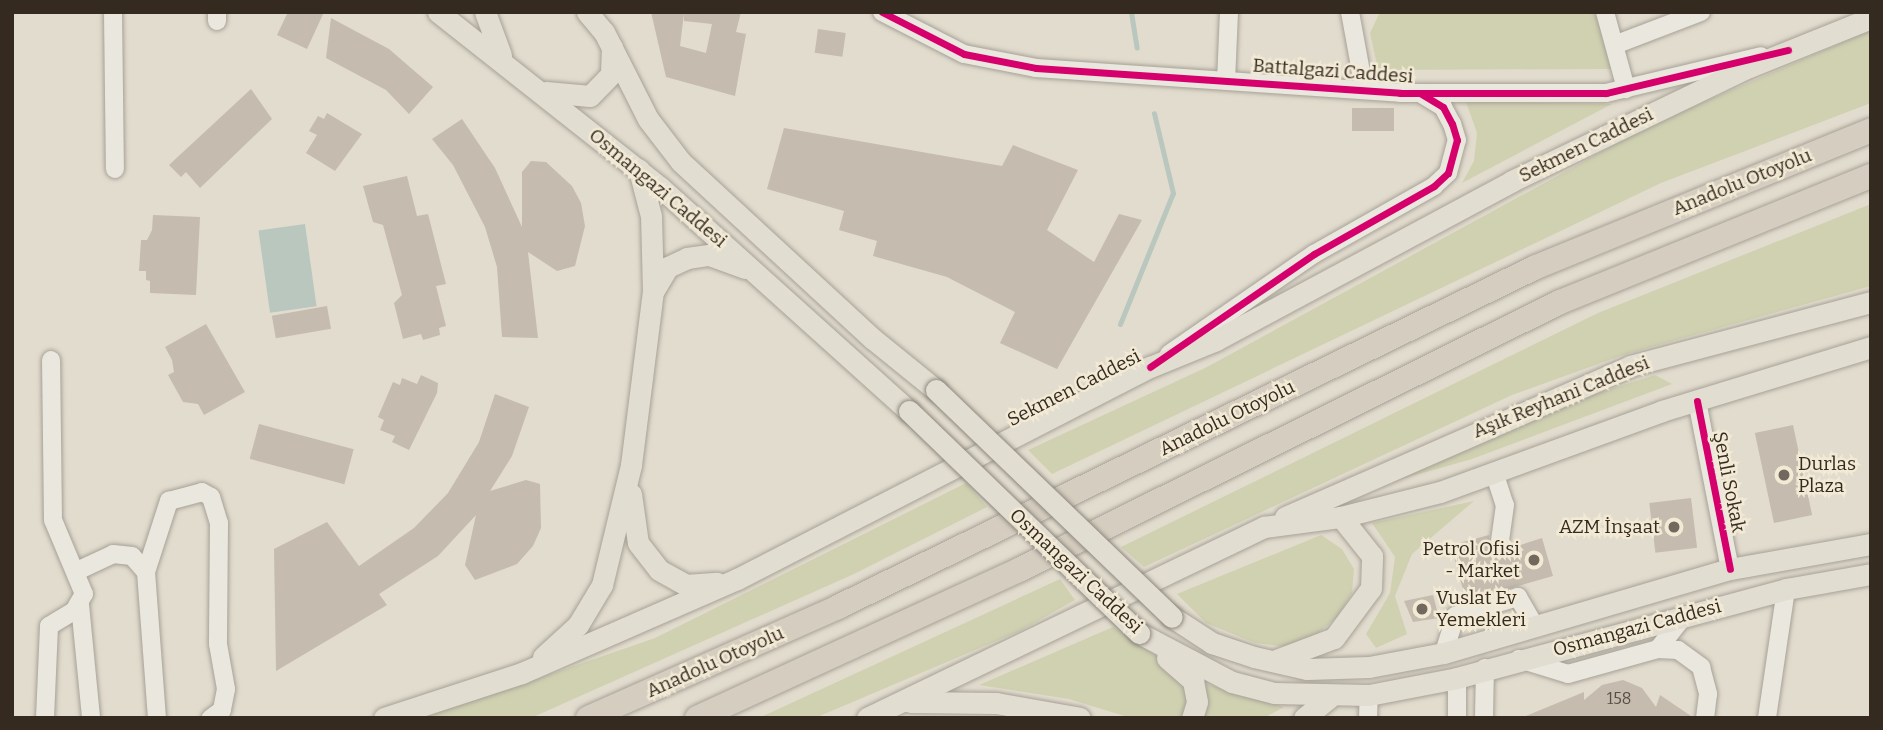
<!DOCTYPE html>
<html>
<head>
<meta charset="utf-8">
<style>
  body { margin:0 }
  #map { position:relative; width:1883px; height:730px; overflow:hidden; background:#e2dcce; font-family:Bitter,serif }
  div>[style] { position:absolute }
  .green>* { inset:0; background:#d0d1b1 }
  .water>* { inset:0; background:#b9c7be; transform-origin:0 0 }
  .stream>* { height:5px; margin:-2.5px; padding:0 2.5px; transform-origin:2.5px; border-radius:2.5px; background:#b9c7be }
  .building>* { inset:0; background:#c5bbaf; transform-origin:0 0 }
  .roads { filter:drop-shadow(0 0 2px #a7a197) drop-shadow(0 0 2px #a7a197) }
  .minor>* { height:18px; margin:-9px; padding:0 9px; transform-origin:9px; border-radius:9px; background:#eae7df }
  .major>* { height:21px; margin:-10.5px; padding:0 10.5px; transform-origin:10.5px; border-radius:10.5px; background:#e2ddd1 }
  .highway>* { height:24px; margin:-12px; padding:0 12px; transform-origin:12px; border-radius:12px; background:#d5cdbf }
  .bridges { filter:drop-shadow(0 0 2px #8d877e) drop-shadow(0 0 2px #8d877e) }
  .major-bridge>* { height:21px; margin:-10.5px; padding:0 10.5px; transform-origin:10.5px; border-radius:10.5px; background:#e2ddd1 }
  .cycleway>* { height:7px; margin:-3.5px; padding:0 3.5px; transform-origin:3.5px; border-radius:3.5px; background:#d6006c }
  .dots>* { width:19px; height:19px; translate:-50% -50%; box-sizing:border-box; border:4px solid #f2ead5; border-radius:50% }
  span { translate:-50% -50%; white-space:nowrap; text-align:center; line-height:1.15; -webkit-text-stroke:5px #f2ead5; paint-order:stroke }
  .number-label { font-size:16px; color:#594e44 }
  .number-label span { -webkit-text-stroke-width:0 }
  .street-label { font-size:19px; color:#352a20 }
  .poi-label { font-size:19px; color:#352a20 }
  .left { translate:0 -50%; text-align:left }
  .right { translate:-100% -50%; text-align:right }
  .frame { position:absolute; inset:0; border:14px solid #352a20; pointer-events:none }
</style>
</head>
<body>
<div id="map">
  <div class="green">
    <i style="clip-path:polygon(1380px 12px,1595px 12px,1614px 69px,1378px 70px,1370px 33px)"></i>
    <i style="clip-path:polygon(1871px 30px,1871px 103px,1661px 183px,1052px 474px,1028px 450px,1205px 368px,1651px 125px)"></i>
    <i style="clip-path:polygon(1466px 102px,1612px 104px,1462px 183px,1474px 161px,1477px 133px)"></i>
    <i style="clip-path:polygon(1871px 204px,1871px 286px,1626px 354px,1512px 395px,1144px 567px,1121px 547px,1598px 313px)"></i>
    <i style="clip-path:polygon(1655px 375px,1672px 384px,1472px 459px,1384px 484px,1536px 413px)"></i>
    <i style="clip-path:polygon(966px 483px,987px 507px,854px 574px,531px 718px,423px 718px,655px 638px)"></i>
    <i style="clip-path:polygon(1474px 501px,1412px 554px,1395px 596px,1407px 634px,1376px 648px,1366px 634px,1390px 593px,1395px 557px,1372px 523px)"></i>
    <i style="clip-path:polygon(1321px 535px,1342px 549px,1354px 569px,1352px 593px,1338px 616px,1315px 636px,1288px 647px,1255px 643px,1206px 623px,1177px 594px)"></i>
    <i style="clip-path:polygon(1060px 579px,1075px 600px,1020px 631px,815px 718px,759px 718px)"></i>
    <i style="clip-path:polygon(1113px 627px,1181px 672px,1191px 700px,1183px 718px,1131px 718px,1069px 699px,979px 685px)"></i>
    <i style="clip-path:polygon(1206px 684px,1284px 707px,1264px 718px,1204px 718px)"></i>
  </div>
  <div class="water">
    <i style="left:305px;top:224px;width:83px;height:47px;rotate:82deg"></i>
  </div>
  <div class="stream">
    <i style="left:1131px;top:12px;width:36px;rotate:81deg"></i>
    <i style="left:1120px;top:324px;width:141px;rotate:-68deg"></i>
    <i style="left:1173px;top:193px;width:82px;rotate:-103.4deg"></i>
  </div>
  <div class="building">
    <i style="clip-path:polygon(288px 12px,324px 12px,307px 49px,277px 35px)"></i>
    <i style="clip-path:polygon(evenodd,651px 12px,741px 12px,736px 32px,746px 34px,735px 96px,666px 77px,651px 12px,684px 13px,684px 21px,712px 24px,706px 53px,680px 46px,684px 13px)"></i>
    <i style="clip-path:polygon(331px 18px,389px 49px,433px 87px,409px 114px,386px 90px,326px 58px)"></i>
    <i style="left:818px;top:29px;width:28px;height:24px;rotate:8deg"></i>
    <i style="clip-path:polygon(251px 89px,272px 119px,200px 188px,186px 172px,181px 177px,169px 165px)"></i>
    <i style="left:1352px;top:108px;width:42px;height:23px"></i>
    <i style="clip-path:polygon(327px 113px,362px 134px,335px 171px,306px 153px,317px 135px,309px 131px,318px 116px,324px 119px)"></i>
    <i style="clip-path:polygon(462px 119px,495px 168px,522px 227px,522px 172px,531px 161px,546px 162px,572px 186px,581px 203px,585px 226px,575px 266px,557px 271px,528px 252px,538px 338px,502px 337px,497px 267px,485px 227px,453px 165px,432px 139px)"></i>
    <i style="clip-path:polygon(784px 128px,1002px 166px,1013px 145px,1078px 170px,1047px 230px,1094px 262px,1119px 214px,1142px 220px,1057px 369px,1000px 343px,1015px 312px,947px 277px,873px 256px,877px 241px,839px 230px,844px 211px,767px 189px)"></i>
    <i style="clip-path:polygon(407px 176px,417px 216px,428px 214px,446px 284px,436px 286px,446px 326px,439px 328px,440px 335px,423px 340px,421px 334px,403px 339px,394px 303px,402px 295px,383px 225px,373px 222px,363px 186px)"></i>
    <i style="clip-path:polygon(153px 215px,200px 217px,196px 295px,150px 293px,150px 281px,146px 280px,146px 271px,139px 271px,141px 240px,147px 240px,152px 230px)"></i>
    <i style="left:327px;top:306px;width:23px;height:56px;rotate:80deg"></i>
    <i style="clip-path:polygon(206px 324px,245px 392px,204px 415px,198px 404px,183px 402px,168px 375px,174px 372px,172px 360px,165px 347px)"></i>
    <i style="clip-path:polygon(421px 375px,438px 383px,437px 393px,409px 450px,392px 442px,395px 436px,380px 430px,384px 420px,378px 417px,393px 382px,400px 385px,402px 378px,417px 384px)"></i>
    <i style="clip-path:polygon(495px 394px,529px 407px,512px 456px,490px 491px,526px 480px,540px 484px,541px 528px,533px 546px,517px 564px,475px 580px,465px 565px,476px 515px,438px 556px,379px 594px,387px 605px,276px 671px,274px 549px,327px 522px,359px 566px,414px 528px,448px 493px,479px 442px)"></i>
    <i style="left:259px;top:424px;width:98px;height:36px;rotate:15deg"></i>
    <i style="left:1793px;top:425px;width:92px;height:39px;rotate:78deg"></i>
    <i style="left:1691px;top:498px;width:50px;height:42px;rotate:83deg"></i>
    <i style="clip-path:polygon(1489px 535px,1490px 546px,1499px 552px,1542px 538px,1553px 576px,1466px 601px,1451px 545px)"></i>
    <i style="clip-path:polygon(1433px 595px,1439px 618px,1413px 622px,1404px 601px)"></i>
    <i style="clip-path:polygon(1623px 680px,1642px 688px,1656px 707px,1660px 695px,1694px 718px,1521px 718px,1584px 692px,1584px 700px,1602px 685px)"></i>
  </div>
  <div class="roads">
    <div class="minor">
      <i style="left:113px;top:12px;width:157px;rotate:89.3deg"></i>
      <i style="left:882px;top:12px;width:92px;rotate:27.1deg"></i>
      <i style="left:964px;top:54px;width:73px;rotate:11deg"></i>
      <i style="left:1036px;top:68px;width:365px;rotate:3.9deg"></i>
      <i style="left:1400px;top:93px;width:206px"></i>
      <i style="left:1606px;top:93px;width:159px;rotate:-13.4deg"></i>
      <i style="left:1350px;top:12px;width:77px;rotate:79.6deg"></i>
      <i style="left:1605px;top:12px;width:80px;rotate:74.7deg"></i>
      <i style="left:217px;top:21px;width:9px;rotate:-90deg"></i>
      <i style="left:1617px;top:44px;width:90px;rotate:-20.9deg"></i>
      <i style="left:1226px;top:81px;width:69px;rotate:-87.5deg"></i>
      <i style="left:1169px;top:354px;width:176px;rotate:-34.6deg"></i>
      <i style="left:1314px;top:254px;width:138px;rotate:-29.5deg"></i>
      <i style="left:1434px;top:186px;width:19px;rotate:-43deg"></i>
      <i style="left:1448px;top:173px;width:34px;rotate:-75deg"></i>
      <i style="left:1457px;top:140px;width:17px;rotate:-107deg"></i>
      <i style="left:1452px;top:124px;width:19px;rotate:-118deg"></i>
      <i style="left:1443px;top:107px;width:26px;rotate:-149deg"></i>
      <i style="left:1697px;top:401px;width:171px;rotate:78.9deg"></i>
      <i style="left:1494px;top:472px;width:35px;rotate:72deg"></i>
      <i style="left:1505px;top:505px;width:36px;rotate:98deg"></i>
      <i style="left:77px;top:571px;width:40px;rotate:-25deg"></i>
      <i style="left:113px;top:554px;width:19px;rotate:6deg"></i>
      <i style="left:132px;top:556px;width:21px;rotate:49deg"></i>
      <i style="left:146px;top:572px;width:146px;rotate:85.7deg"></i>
      <i style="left:146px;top:572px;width:75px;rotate:-72.1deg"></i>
      <i style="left:169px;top:501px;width:34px;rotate:-15deg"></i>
      <i style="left:202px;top:492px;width:10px;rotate:29deg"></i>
      <i style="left:211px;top:497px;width:27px;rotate:73deg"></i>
      <i style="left:219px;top:523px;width:121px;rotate:90.5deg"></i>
      <i style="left:218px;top:644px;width:46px;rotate:79.9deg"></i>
      <i style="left:226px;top:689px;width:21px;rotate:101deg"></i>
      <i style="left:222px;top:710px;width:14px;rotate:144deg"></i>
      <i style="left:80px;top:605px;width:114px;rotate:84.4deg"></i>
      <i style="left:1658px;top:649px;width:20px;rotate:3deg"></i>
      <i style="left:1678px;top:650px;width:29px;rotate:36deg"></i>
      <i style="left:1701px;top:667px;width:28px;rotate:75deg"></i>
      <i style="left:1708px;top:694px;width:24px;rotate:97deg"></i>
      <i style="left:1444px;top:653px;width:39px;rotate:-73deg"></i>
      <i style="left:1455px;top:616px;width:66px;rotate:-16.8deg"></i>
      <i style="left:1518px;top:597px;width:34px;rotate:60deg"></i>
      <i style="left:1519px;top:659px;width:51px;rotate:17deg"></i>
      <i style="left:1568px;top:674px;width:93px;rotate:-15.5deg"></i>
      <i style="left:1658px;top:649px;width:42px;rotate:-51.8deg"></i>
      <i style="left:1457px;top:678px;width:40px;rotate:90deg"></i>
      <i style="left:45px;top:718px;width:92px;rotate:-87.5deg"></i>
      <i style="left:49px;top:626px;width:29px;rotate:-31deg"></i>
      <i style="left:74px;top:611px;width:20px;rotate:-60deg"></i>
      <i style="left:84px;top:594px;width:80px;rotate:-112.7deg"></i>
      <i style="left:53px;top:520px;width:160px;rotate:-90.7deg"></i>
      <i style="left:1368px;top:718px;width:23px;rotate:-88deg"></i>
      <i style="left:1484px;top:718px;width:50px;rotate:-88.9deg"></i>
      <i style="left:1767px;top:718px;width:130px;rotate:-81.6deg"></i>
    </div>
    <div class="major">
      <i style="left:438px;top:12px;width:284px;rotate:38.3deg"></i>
      <i style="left:661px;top:188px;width:334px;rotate:42deg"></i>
      <i style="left:485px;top:12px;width:46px;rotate:69.6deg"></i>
      <i style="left:587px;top:12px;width:26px;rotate:50deg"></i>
      <i style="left:604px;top:32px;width:97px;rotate:63.2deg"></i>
      <i style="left:648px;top:119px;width:54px;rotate:52.5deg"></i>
      <i style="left:681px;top:162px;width:261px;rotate:42.7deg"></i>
      <i style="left:873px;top:339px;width:81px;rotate:39deg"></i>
      <i style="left:546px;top:92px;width:44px;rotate:5.2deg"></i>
      <i style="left:590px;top:96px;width:30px;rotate:-46deg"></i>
      <i style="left:611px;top:74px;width:27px;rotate:-88deg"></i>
      <i style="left:654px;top:290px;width:27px;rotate:-59deg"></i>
      <i style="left:668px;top:267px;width:21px;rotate:-25deg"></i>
      <i style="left:687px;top:258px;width:22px;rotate:-8deg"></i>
      <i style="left:709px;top:255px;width:38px;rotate:20deg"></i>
      <i style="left:631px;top:494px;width:49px;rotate:81.9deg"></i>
      <i style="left:638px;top:543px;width:34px;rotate:52deg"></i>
      <i style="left:659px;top:570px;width:31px;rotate:29deg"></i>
      <i style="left:686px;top:585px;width:31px;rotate:-4deg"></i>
      <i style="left:1285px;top:517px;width:377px;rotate:-23.6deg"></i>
      <i style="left:1630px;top:366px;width:249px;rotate:-14.9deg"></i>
      <i style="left:1172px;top:617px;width:48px;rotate:33deg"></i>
      <i style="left:1212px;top:643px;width:44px;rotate:18.4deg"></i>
      <i style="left:1254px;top:657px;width:54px;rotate:12.8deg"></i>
      <i style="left:1307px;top:669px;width:62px;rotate:-1.8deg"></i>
      <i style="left:1369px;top:667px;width:76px;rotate:-10.6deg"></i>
      <i style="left:1444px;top:653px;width:298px;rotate:-16.4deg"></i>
      <i style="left:1730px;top:569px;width:143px;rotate:-10.1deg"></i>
      <i style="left:1139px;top:633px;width:105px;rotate:27.8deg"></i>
      <i style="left:1232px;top:682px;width:43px;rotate:14.7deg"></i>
      <i style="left:1274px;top:693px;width:95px;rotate:1.2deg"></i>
      <i style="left:1369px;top:695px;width:90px;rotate:-10.9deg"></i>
      <i style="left:1457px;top:678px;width:341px;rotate:-15.1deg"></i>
      <i style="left:1786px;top:589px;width:86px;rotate:-10deg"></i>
      <i style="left:543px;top:657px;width:47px;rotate:-42.4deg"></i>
      <i style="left:578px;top:625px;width:47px;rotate:-59deg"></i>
      <i style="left:602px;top:585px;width:123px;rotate:-76.4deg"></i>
      <i style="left:631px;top:465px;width:175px;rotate:-82.8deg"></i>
      <i style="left:653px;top:291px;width:75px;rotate:-91.5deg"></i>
      <i style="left:651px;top:216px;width:48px;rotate:-104.6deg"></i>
      <i style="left:1167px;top:658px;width:35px;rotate:41deg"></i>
      <i style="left:1193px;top:681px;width:21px;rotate:79deg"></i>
      <i style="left:1197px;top:702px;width:17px;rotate:107deg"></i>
      <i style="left:1276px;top:660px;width:62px;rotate:-20.8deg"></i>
      <i style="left:1334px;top:638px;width:62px;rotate:-53.5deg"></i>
      <i style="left:1371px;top:588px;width:32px;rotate:-88deg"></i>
      <i style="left:1372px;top:556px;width:50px;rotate:-128.5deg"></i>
      <i style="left:910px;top:702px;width:86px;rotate:0.7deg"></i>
      <i style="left:996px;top:703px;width:85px;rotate:10.1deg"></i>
      <i style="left:384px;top:718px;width:145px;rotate:-18.1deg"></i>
      <i style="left:522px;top:673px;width:235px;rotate:-23.6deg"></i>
      <i style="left:737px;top:579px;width:464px;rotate:-27.2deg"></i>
      <i style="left:1150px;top:367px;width:71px;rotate:-22.2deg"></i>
      <i style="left:1216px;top:340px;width:336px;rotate:-28.2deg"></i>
      <i style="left:1512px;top:181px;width:263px;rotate:-25.7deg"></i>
      <i style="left:1749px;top:67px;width:131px;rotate:-21.9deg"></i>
      <i style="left:867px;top:718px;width:441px;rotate:-25.7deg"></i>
      <i style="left:1264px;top:527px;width:78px;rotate:-7.4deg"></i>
      <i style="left:1341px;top:517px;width:102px;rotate:-14.2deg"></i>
      <i style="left:1440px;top:492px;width:236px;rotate:-20deg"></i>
      <i style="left:1662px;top:411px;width:219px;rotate:-17deg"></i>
      <i style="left:1304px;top:718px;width:33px;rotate:-39deg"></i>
    </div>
    <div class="highway">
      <i style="left:588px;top:718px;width:274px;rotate:-23.9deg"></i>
      <i style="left:838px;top:607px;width:776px;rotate:-25.97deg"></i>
      <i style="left:1536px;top:267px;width:362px;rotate:-22.2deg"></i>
      <i style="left:697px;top:718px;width:354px;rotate:-24.7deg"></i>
      <i style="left:1019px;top:570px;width:604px;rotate:-26.35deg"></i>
      <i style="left:1560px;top:302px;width:336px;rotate:-22.1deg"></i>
    </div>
  </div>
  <div class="bridges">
    <div class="major-bridge">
      <i style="left:936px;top:390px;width:327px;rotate:43.9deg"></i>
      <i style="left:909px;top:411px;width:320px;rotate:44deg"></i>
    </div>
  </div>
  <div class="cycleway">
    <i style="left:882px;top:12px;width:92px;rotate:27.1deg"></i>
    <i style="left:964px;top:54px;width:73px;rotate:11deg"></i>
    <i style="left:1036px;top:68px;width:365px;rotate:3.9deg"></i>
    <i style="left:1400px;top:93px;width:206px"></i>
    <i style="left:1606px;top:93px;width:187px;rotate:-13.3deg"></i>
    <i style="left:1150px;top:367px;width:199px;rotate:-34.6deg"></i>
    <i style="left:1314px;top:254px;width:138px;rotate:-29.5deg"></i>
    <i style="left:1434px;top:186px;width:19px;rotate:-43deg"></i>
    <i style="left:1448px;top:173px;width:34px;rotate:-75deg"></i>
    <i style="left:1457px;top:140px;width:17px;rotate:-107deg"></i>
    <i style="left:1452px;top:124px;width:19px;rotate:-118deg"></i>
    <i style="left:1443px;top:107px;width:26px;rotate:-149deg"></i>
    <i style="left:1697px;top:401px;width:171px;rotate:78.9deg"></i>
  </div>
  <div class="dots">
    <i style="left:1784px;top:475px;background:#72685d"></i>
    <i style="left:1674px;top:527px;background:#72685d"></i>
    <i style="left:1534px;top:560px;background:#72685d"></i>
    <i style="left:1422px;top:609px;background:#72685d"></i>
  </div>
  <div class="number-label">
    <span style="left:1619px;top:699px">158</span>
  </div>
  <div class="street-label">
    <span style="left:1333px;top:71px;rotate:4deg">Battalgazi Caddesi</span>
    <span style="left:1586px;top:145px;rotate:-26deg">Sekmen Caddesi</span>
    <span style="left:1742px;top:182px;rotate:-22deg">Anadolu Otoyolu</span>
    <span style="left:658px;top:188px;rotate:40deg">Osmangazi Caddesi</span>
    <span style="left:1074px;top:388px;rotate:-27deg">Sekmen Caddesi</span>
    <span style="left:1561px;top:397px;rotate:-22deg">Aşık Reyhani Caddesi</span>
    <span style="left:1227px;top:418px;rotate:-26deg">Anadolu Otoyolu</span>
    <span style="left:1729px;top:482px;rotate:79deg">Şenli Sokak</span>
    <span style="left:1076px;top:571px;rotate:43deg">Osmangazi Caddesi</span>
    <span style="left:1637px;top:628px;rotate:-15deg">Osmangazi Caddesi</span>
    <span style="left:715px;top:662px;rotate:-24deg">Anadolu Otoyolu</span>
  </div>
  <div class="poi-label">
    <span class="left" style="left:1798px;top:475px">Durlas<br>Plaza</span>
    <span class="right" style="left:1660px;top:527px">AZM İnşaat</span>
    <span class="right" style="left:1520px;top:560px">Petrol Ofisi<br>- Market</span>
    <span class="left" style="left:1436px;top:609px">Vuslat Ev<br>Yemekleri</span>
  </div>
  <div class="frame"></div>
</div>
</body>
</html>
